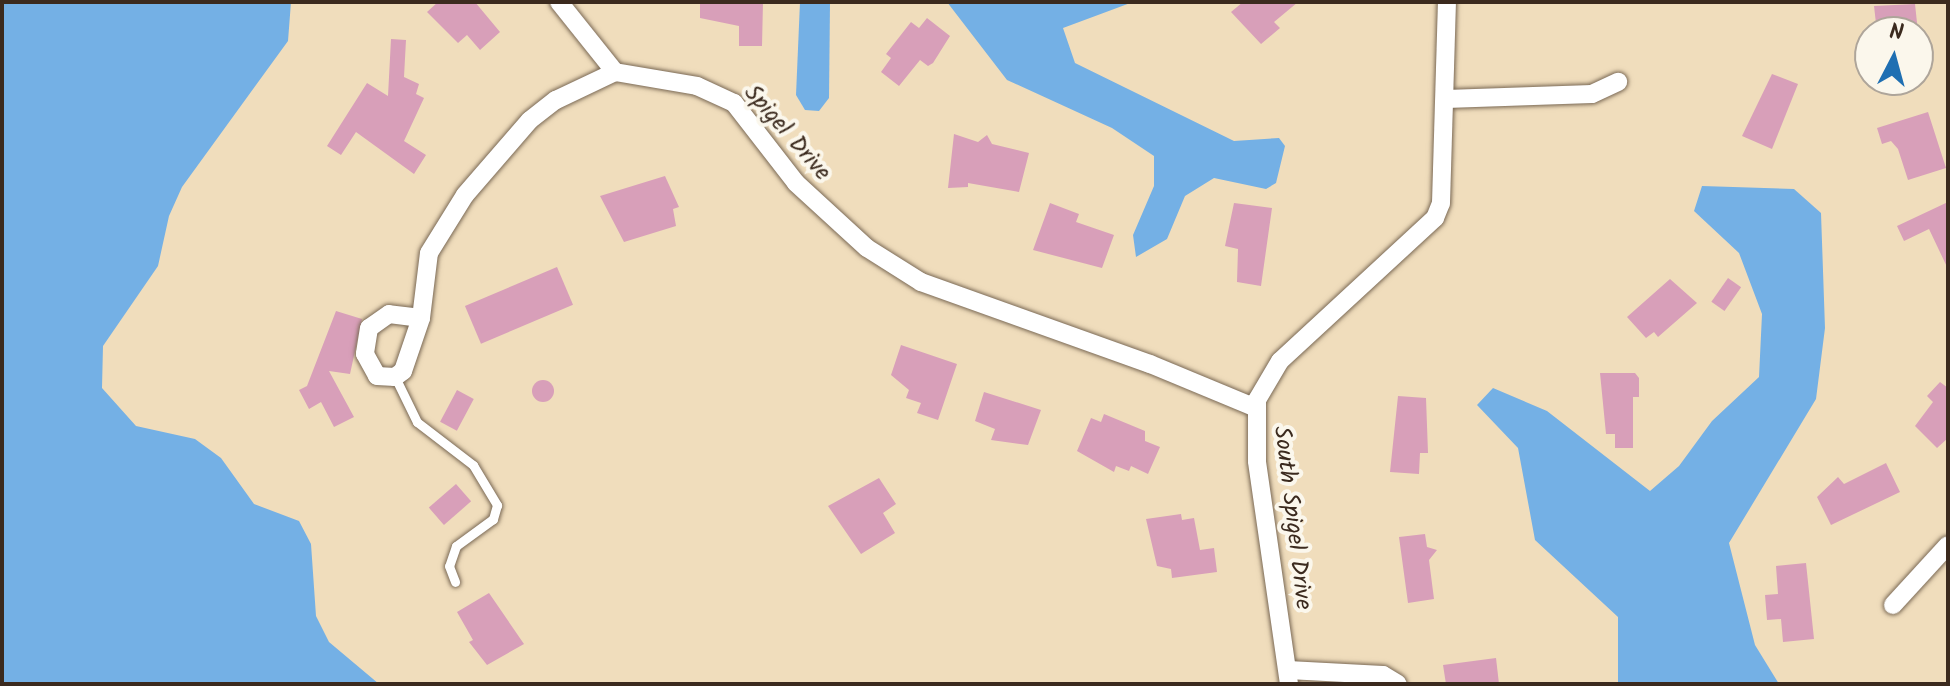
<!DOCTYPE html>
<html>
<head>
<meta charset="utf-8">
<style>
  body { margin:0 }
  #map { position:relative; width:1950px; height:686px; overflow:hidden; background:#f0ddbc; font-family:Kalam,sans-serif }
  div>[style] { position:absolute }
  .water>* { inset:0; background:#74b0e5 }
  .building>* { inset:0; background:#d89fb9; transform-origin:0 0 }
  .round { border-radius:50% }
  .roads { filter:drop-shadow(0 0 2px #7a6955) drop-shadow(0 0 2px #7a6955) }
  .lane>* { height:9px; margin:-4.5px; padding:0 4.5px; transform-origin:4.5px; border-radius:4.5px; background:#fff }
  .street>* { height:18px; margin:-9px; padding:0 9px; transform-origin:9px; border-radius:9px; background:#fff }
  span { translate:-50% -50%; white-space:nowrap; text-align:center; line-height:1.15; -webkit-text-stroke:8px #fbf7ec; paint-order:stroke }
  .street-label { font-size:24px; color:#3b2a1e }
  .frame { position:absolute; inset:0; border:4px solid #3b2a1e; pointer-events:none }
  .north { position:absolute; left:1854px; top:16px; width:80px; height:80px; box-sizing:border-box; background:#fbf7ec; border:2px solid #aea59a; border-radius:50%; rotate:6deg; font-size:22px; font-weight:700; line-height:32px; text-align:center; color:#3b2a1e }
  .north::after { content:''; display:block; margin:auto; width:28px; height:36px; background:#1f6fb2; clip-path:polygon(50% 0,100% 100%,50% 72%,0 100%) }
</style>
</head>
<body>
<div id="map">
  <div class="water">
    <i style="clip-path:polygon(2px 2px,291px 2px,288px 41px,182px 187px,169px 216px,158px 266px,103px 346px,102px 388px,136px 426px,195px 439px,221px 458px,254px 504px,299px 521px,311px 544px,316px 616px,329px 642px,379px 684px,2px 684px)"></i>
    <i style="clip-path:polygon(800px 2px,830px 2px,829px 98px,819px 111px,805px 110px,796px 95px)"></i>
    <i style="clip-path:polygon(947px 2px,1133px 2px,1063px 28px,1075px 63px,1234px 141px,1279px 138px,1285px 146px,1276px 183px,1266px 189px,1214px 178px,1185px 196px,1167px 239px,1136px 257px,1133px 235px,1154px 186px,1154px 156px,1112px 128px,1007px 80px)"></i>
    <i style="clip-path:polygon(1702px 186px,1794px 189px,1821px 213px,1825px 328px,1816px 399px,1729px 543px,1755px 645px,1779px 684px,1618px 684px,1618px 617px,1535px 540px,1518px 448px,1477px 405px,1493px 388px,1547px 411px,1650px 491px,1679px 466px,1712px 421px,1759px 377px,1762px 314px,1739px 253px,1694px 211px)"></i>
  </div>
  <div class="building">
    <i style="clip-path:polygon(438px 2px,475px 2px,500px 32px,480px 50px,467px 35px,458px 43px,427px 12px)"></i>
    <i style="clip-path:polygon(700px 2px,763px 2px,762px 46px,739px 46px,739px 26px,700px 18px)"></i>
    <i style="clip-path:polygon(1243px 2px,1298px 2px,1274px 22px,1280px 28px,1261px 44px,1231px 12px)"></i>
    <i style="clip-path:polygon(1915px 4px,1918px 32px,1877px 32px,1874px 6px)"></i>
    <i style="clip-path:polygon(927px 18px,950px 36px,933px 63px,928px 66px,920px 60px,899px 86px,881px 72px,891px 58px,886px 54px,911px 22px,919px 28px)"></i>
    <i style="clip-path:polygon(391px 39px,406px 40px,404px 77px,419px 84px,416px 94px,424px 98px,404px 141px,426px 155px,414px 174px,356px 132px,341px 155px,327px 146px,367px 83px,388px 96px)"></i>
    <i style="clip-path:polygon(1772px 74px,1798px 84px,1772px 149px,1742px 136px)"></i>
    <i style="clip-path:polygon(1928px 112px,1946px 168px,1908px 180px,1898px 149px,1891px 141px,1882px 144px,1877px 128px)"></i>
    <i style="clip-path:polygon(954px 134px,978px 142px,987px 135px,992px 144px,1029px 153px,1019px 192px,968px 183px,968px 187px,948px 188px)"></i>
    <i style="clip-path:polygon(665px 176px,679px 207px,673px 209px,676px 226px,624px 242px,600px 196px)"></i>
    <i style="clip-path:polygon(1948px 202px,1948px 269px,1929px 229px,1904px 241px,1897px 226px)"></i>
    <i style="clip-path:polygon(1050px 203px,1079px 214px,1076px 222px,1114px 235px,1102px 268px,1033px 250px)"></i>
    <i style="clip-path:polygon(1234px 203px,1272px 208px,1261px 286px,1237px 282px,1238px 249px,1225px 246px)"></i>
    <i style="left:557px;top:267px;width:41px;height:100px;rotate:67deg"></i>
    <i style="left:1728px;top:278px;width:16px;height:29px;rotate:35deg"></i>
    <i style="clip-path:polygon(1670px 279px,1697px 303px,1658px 337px,1654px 332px,1646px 338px,1627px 317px)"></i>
    <i style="clip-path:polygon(336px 311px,362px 319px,350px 374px,329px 371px,354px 417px,334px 427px,321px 402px,309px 409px,299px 390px,307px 386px)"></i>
    <i style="clip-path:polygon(901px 345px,957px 364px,938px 420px,917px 413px,921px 403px,906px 398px,909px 390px,891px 375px)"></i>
    <i style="clip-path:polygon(1600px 373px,1635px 373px,1639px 378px,1639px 397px,1633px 397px,1633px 448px,1615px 448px,1615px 434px,1606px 434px)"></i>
    <i class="round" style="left:532px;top:380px;width:22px;height:22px"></i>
    <i style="clip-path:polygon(1940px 382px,1948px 388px,1948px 438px,1937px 448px,1915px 426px,1933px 402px,1927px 396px)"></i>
    <i style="left:457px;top:390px;width:19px;height:36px;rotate:28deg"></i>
    <i style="clip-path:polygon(984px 392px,1041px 410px,1028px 445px,991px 440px,995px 429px,975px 421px)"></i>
    <i style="clip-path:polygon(1398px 396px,1426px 398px,1428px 453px,1420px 453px,1419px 474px,1390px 472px)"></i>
    <i style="clip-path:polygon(1104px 414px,1145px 431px,1145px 441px,1160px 447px,1148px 474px,1131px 466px,1129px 471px,1116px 466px,1114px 472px,1077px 451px,1091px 418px,1101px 422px)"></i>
    <i style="clip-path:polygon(1886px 463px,1900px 492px,1831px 525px,1817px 497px,1838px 477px,1844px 484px)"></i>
    <i style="clip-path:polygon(879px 478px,896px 504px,883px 513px,895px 533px,861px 554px,828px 506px)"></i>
    <i style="left:456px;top:484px;width:23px;height:36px;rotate:49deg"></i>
    <i style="clip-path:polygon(1181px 514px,1182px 520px,1194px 518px,1200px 550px,1214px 548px,1217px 572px,1172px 578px,1171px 569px,1157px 566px,1146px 519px)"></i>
    <i style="clip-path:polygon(1425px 534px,1427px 547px,1437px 550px,1429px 560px,1434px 599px,1408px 603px,1399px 537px)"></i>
    <i style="clip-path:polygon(1806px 563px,1814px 639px,1783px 642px,1781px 619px,1767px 620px,1765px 595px,1778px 594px,1776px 566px)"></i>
    <i style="clip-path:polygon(489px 593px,524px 644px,487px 665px,469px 642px,473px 640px,457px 612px)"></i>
    <i style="clip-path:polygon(1496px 658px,1499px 684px,1446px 684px,1443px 665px)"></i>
  </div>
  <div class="roads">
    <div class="lane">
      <i style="left:395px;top:377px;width:50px;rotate:63.9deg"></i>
      <i style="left:417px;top:422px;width:71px;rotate:37.5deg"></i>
      <i style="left:473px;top:465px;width:47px;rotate:59deg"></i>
      <i style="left:497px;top:505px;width:15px;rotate:106deg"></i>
      <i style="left:493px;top:519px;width:46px;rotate:143.9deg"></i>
      <i style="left:456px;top:546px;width:21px;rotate:109deg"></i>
      <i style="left:449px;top:566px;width:17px;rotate:69deg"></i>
    </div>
    <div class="street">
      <i style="left:559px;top:2px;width:90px;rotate:51.3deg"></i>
      <i style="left:1446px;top:99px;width:146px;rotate:-2deg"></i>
      <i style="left:1592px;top:94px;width:29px;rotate:-25deg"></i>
      <i style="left:421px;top:318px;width:32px;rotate:-173deg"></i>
      <i style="left:389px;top:314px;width:24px;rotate:145deg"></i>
      <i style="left:369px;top:328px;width:26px;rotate:99deg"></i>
      <i style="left:365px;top:354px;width:25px;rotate:61deg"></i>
      <i style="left:377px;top:376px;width:18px;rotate:3deg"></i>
      <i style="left:395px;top:377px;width:10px;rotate:-37deg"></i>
      <i style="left:403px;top:371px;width:56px;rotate:-71.2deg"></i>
      <i style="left:421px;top:318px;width:65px;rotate:-83deg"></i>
      <i style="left:429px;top:253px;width:68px;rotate:-58.2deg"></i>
      <i style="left:465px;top:195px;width:99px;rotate:-49.1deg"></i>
      <i style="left:530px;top:120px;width:33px;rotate:-38deg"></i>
      <i style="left:556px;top:100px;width:65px;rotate:-25.4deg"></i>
      <i style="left:615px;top:72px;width:83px;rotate:9.7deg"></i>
      <i style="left:697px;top:86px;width:41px;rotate:24.7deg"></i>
      <i style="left:734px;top:103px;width:101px;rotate:52.2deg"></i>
      <i style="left:796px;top:183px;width:96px;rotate:42.5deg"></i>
      <i style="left:867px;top:248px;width:64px;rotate:32.2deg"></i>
      <i style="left:921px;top:282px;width:243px;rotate:19.7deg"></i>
      <i style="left:1150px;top:364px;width:115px;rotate:22.5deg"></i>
      <i style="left:1893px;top:605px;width:81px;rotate:-47.5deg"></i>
      <i style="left:1288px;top:670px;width:95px;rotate:3deg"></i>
      <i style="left:1383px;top:675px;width:17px;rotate:31deg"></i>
      <i style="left:1289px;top:684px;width:225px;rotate:-98.2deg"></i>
      <i style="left:1257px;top:461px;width:61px;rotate:-90deg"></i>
      <i style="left:1257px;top:400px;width:45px;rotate:-59.5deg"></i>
      <i style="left:1280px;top:361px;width:211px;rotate:-42.7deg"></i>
      <i style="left:1435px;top:218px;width:16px;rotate:-68deg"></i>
      <i style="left:1441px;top:203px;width:201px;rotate:-88.3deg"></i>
    </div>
  </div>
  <div class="street-label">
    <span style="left:787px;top:133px;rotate:49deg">Spigel Drive</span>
    <span style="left:1292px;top:518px;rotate:83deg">South Spigel Drive</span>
  </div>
  <div class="frame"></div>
  <div class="north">N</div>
</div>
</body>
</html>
